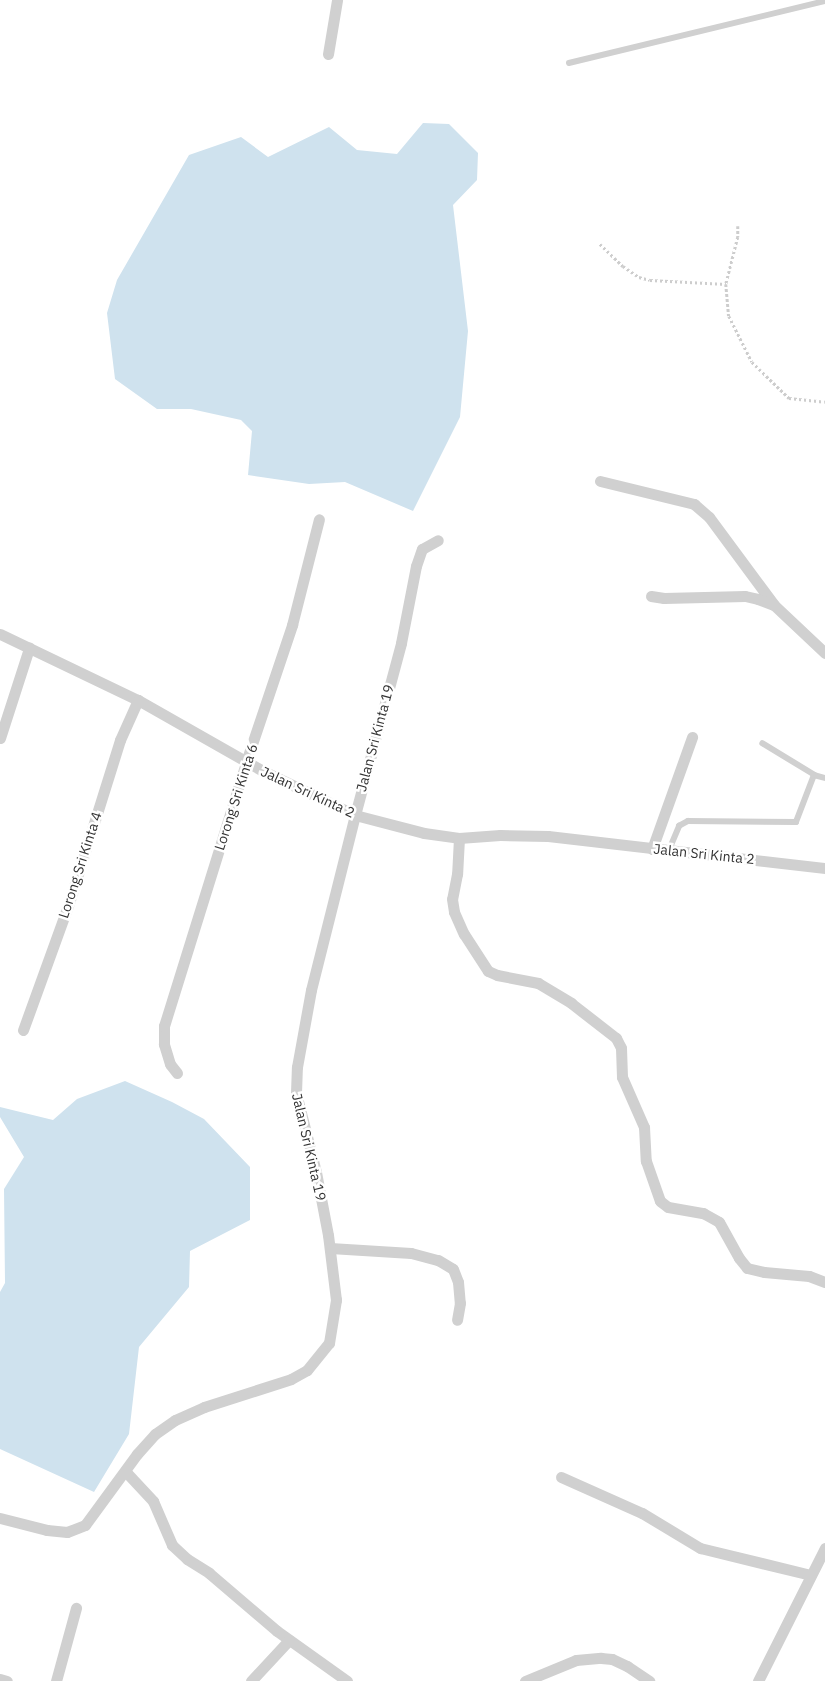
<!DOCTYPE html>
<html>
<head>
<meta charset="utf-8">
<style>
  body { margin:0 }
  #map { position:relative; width:825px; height:1681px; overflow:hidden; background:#fff; font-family:"IBM Plex Sans",sans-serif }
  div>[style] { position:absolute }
  .water>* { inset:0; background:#cfe2ee }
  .path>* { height:2.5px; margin-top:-1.25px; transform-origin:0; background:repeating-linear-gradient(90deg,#cdcdcd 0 2.5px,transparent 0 5px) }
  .lane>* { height:5.5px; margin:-2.75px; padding:0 2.75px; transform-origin:2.75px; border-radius:2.75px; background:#d0d0d0 }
  .street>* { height:11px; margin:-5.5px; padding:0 5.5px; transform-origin:5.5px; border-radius:5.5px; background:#d0d0d0 }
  span { translate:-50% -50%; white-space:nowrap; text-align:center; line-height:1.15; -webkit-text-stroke:5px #fff; paint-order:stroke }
  .street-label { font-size:14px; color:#333 }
</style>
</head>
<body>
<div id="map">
  <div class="water">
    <i style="clip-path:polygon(423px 123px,449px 124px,478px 153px,477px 180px,453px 205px,468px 331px,460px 417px,413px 511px,345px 482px,309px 484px,248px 475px,252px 431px,241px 420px,191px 409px,157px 409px,115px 379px,107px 313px,117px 280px,189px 155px,241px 137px,268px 157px,329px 127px,357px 150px,397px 154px)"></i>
    <i style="clip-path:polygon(125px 1081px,172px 1102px,204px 1119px,250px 1167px,250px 1220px,190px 1251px,189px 1287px,139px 1347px,129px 1434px,94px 1492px,0 1449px,0 1292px,5px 1283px,4px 1189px,24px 1157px,0 1117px,0 1107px,53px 1120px,77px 1099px)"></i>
  </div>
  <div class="path">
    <i style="left:738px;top:226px;width:11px;rotate:90deg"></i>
    <i style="left:738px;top:237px;width:49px;rotate:104.3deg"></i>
    <i style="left:726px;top:284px;width:32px;rotate:85deg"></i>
    <i style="left:729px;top:316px;width:51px;rotate:63.4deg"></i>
    <i style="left:752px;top:362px;width:52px;rotate:44.2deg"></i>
    <i style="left:789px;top:398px;width:36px;rotate:6deg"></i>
    <i style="left:600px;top:244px;width:32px;rotate:44deg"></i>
    <i style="left:623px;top:266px;width:19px;rotate:35deg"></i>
    <i style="left:639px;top:277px;width:11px;rotate:15deg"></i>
    <i style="left:650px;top:280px;width:76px;rotate:3deg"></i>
  </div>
  <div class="lane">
    <i style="left:569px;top:63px;width:263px;rotate:-13.6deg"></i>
    <i style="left:814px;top:775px;width:11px;rotate:15deg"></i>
    <i style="left:669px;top:850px;width:26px;rotate:-67deg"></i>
    <i style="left:679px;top:826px;width:10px;rotate:-29deg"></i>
    <i style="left:688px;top:821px;width:108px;rotate:0.5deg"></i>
    <i style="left:796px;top:822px;width:50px;rotate:-69deg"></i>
    <i style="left:814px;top:775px;width:60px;rotate:-148.7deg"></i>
  </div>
  <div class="street">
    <i style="left:328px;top:54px;width:55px;rotate:-80.5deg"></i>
    <i style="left:600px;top:481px;width:97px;rotate:13.7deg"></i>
    <i style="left:694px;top:504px;width:20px;rotate:41deg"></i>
    <i style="left:709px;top:517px;width:109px;rotate:53.5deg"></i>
    <i style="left:651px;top:596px;width:13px;rotate:9deg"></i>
    <i style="left:664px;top:598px;width:81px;rotate:-1.4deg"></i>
    <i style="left:745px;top:596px;width:13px;rotate:13deg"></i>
    <i style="left:758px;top:599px;width:17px;rotate:21deg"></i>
    <i style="left:774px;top:605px;width:70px;rotate:43.3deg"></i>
    <i style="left:0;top:634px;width:153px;rotate:25.6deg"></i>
    <i style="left:138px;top:700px;width:144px;rotate:29.6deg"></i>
    <i style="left:263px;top:771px;width:102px;rotate:25.6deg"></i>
    <i style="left:355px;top:815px;width:71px;rotate:14.6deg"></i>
    <i style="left:424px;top:833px;width:35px;rotate:8deg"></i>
    <i style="left:459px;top:838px;width:41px;rotate:-4.2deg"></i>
    <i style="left:500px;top:835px;width:48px;rotate:1.2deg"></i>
    <i style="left:548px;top:836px;width:279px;rotate:6.6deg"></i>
    <i style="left:0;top:738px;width:95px;rotate:-72.1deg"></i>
    <i style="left:459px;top:838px;width:36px;rotate:93deg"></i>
    <i style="left:457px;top:874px;width:25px;rotate:101deg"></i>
    <i style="left:452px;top:899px;width:13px;rotate:81deg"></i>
    <i style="left:454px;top:912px;width:24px;rotate:66deg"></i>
    <i style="left:464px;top:934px;width:44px;rotate:57deg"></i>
    <i style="left:488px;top:971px;width:10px;rotate:24deg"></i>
    <i style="left:497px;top:975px;width:42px;rotate:11deg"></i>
    <i style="left:538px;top:983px;width:39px;rotate:31deg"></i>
    <i style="left:571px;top:1003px;width:57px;rotate:37.9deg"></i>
    <i style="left:616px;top:1038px;width:11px;rotate:63deg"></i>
    <i style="left:621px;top:1048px;width:29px;rotate:88deg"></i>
    <i style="left:622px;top:1077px;width:55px;rotate:66.3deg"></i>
    <i style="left:644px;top:1127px;width:34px;rotate:87deg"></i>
    <i style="left:646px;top:1161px;width:42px;rotate:70.7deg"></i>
    <i style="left:660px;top:1201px;width:10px;rotate:37deg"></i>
    <i style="left:668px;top:1207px;width:36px;rotate:10deg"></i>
    <i style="left:703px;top:1213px;width:18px;rotate:29deg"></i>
    <i style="left:719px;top:1222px;width:41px;rotate:60.9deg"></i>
    <i style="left:739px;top:1258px;width:13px;rotate:51deg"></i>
    <i style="left:747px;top:1268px;width:17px;rotate:13deg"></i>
    <i style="left:764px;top:1272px;width:45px;rotate:5.1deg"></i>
    <i style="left:809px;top:1276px;width:17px;rotate:21deg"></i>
    <i style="left:652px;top:849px;width:119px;rotate:-70.3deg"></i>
    <i style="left:23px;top:1030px;width:132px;rotate:-70.1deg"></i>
    <i style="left:68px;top:906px;width:174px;rotate:-72.6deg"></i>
    <i style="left:120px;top:740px;width:44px;rotate:-65.8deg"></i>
    <i style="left:177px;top:1073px;width:11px;rotate:-128deg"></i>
    <i style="left:170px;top:1064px;width:21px;rotate:-107deg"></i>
    <i style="left:164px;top:1044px;width:18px;rotate:-90deg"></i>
    <i style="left:164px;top:1026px;width:276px;rotate:-72.7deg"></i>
    <i style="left:246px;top:762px;width:145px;rotate:-71.4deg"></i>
    <i style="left:292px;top:625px;width:109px;rotate:-75.7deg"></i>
    <i style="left:330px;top:1248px;width:81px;rotate:3.5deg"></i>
    <i style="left:411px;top:1253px;width:28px;rotate:15deg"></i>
    <i style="left:438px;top:1260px;width:17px;rotate:31deg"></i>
    <i style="left:453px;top:1269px;width:14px;rotate:69deg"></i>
    <i style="left:458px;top:1282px;width:21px;rotate:85deg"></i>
    <i style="left:460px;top:1303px;width:17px;rotate:100deg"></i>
    <i style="left:126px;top:1472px;width:40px;rotate:47deg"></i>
    <i style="left:153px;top:1501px;width:48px;rotate:66.6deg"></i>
    <i style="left:172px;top:1545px;width:21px;rotate:43deg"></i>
    <i style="left:187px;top:1559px;width:26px;rotate:32deg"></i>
    <i style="left:209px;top:1573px;width:89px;rotate:40.5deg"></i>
    <i style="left:277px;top:1631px;width:86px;rotate:35.5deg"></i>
    <i style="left:561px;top:1477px;width:89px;rotate:24deg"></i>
    <i style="left:642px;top:1513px;width:68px;rotate:31.1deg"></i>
    <i style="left:700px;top:1548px;width:114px;rotate:13.7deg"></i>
    <i style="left:0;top:1518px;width:49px;rotate:14.3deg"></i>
    <i style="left:47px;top:1530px;width:20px;rotate:6deg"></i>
    <i style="left:67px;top:1532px;width:19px;rotate:-21deg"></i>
    <i style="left:85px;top:1525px;width:88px;rotate:-53.8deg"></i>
    <i style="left:137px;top:1454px;width:27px;rotate:-48deg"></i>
    <i style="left:155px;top:1434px;width:24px;rotate:-35deg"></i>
    <i style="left:175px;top:1420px;width:32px;rotate:-24deg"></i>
    <i style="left:204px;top:1407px;width:91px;rotate:-17.8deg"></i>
    <i style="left:291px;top:1379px;width:18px;rotate:-29deg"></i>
    <i style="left:307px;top:1370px;width:35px;rotate:-51deg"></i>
    <i style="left:329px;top:1343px;width:44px;rotate:-80.8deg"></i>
    <i style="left:336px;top:1300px;width:65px;rotate:-97deg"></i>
    <i style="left:328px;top:1235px;width:64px;rotate:-100.8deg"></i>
    <i style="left:316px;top:1172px;width:81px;rotate:-104.2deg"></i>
    <i style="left:296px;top:1093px;width:26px;rotate:-88deg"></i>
    <i style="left:297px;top:1067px;width:78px;rotate:-79.7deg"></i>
    <i style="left:311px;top:990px;width:180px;rotate:-75.9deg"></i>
    <i style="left:355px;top:815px;width:178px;rotate:-75deg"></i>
    <i style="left:401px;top:643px;width:78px;rotate:-79deg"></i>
    <i style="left:416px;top:566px;width:18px;rotate:-71deg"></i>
    <i style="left:422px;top:549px;width:18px;rotate:-29deg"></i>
    <i style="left:0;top:1679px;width:7px;rotate:16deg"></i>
    <i style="left:56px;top:1681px;width:76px;rotate:-74.7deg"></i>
    <i style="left:251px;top:1681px;width:56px;rotate:-47.2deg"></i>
    <i style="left:525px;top:1681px;width:55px;rotate:-22.4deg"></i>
    <i style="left:576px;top:1660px;width:25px;rotate:-5deg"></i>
    <i style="left:601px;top:1658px;width:11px;rotate:5deg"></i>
    <i style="left:612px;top:1659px;width:17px;rotate:25deg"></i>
    <i style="left:627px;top:1666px;width:27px;rotate:34deg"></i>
    <i style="left:758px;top:1681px;width:149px;rotate:-63.3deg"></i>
  </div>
  <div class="street-label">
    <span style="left:375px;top:738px;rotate:-75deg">Jalan Sri Kinta 19</span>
    <span style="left:308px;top:792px;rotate:25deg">Jalan Sri Kinta 2</span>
    <span style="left:236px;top:797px;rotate:-72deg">Lorong Sri Kinta 6</span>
    <span style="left:704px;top:854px;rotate:6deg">Jalan Sri Kinta 2</span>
    <span style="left:80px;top:865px;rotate:-72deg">Lorong Sri Kinta 4</span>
    <span style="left:309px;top:1147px;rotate:77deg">Jalan Sri Kinta 19</span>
  </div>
</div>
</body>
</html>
